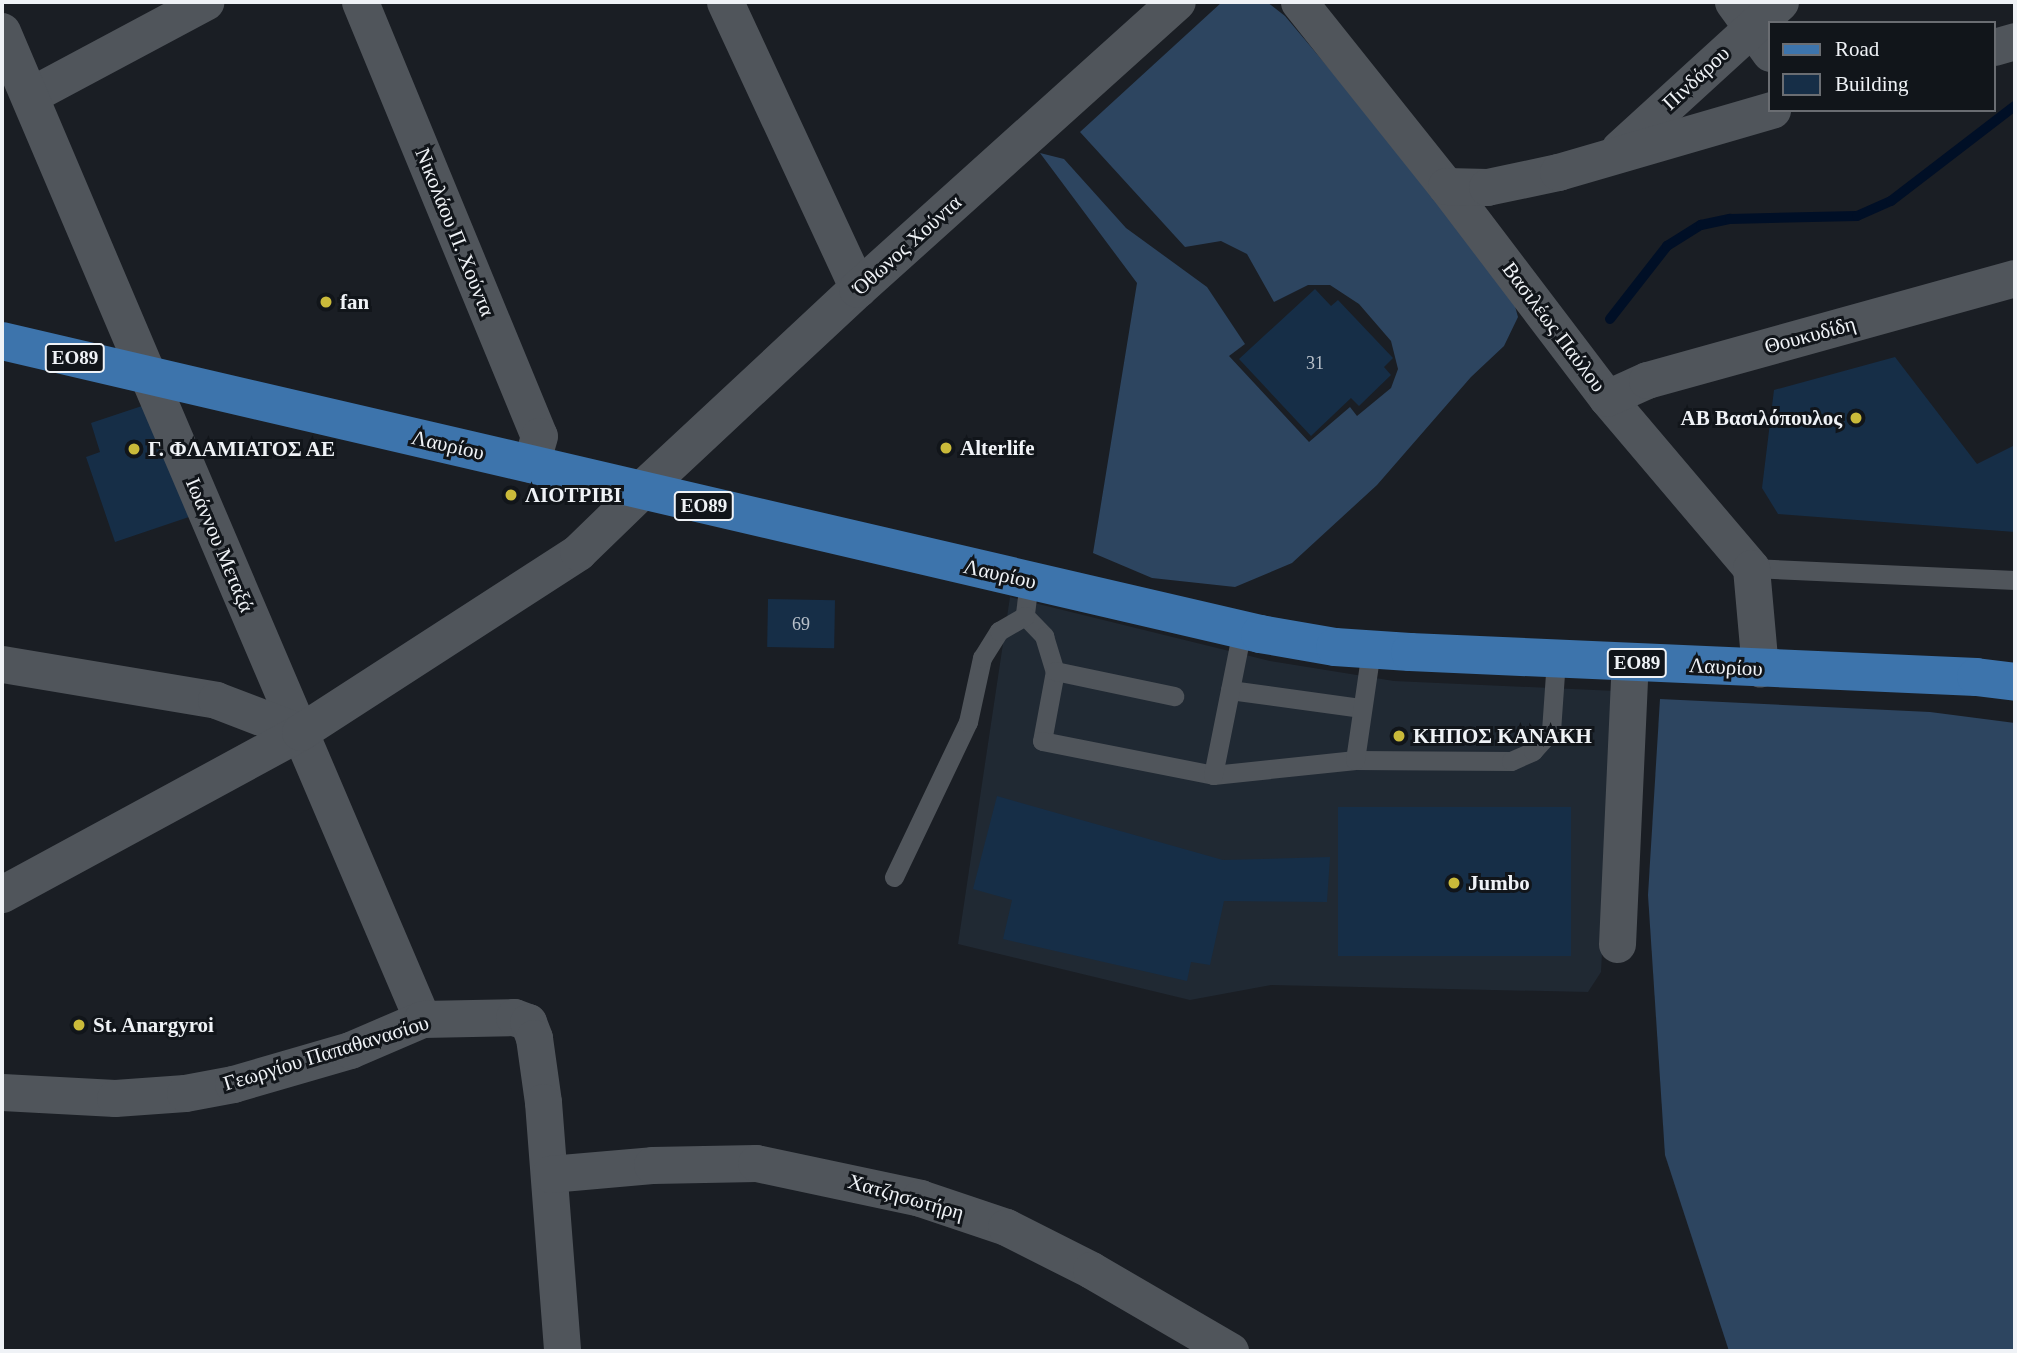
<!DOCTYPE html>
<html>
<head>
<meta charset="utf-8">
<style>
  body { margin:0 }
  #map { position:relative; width:2017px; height:1353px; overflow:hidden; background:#1a1e24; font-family:"Times New Roman",serif }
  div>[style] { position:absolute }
  .built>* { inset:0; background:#202933 }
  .forest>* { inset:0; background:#2d4560 }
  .stream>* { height:10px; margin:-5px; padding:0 5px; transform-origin:5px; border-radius:5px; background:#000f26 }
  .building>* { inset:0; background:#162e47; transform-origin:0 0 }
  .lane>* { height:19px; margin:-9.5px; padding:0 9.5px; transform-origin:9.5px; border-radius:9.5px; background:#50555b }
  .street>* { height:37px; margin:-18.5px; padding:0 18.5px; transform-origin:18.5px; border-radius:18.5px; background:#50555b }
  .secondary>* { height:38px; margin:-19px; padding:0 19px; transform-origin:19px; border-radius:19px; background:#50555b }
  .primary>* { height:38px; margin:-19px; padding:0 19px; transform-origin:19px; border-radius:19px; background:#3d74ac }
  .dots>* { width:19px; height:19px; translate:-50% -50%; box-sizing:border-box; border:4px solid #11151a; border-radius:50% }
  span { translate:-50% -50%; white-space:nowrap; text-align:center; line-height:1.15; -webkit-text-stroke:6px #11151a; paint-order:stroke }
  .number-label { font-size:18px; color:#b9c1ca }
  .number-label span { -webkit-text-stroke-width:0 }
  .shield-label span { padding:2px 5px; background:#11151a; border:2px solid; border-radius:5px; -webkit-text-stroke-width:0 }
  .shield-label { font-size:19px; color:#eff2f6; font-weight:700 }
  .street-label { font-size:21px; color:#eff2f6 }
  .poi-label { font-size:21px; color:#eff2f6; font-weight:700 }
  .left { translate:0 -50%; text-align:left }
  .right { translate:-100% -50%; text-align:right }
  .frame { position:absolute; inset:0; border:4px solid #eff2f6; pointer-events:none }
  .legend { position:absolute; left:1768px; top:21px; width:228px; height:91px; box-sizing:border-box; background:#11151a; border:2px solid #6a6d72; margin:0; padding:9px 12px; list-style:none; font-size:21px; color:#eff2f6 }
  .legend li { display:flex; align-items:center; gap:14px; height:35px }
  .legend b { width:35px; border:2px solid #6a6d72 }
</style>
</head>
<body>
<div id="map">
  <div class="built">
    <i style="clip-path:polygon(1010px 597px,1270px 661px,1394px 681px,1616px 691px,1601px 972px,1588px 992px,1271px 985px,1190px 1000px,958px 944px)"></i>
  </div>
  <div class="forest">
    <i style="clip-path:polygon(1222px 2px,1267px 2px,1285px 16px,1508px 281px,1518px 317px,1504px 346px,1471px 377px,1377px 485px,1292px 563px,1235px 587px,1152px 578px,1093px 553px,1137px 283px,1040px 153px,1064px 159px,1126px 228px,1207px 287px,1245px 344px,1229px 356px,1309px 442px,1350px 407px,1357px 416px,1391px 388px,1398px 369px,1391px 341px,1359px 304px,1330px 285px,1308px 285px,1274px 302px,1247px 254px,1221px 241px,1185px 247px,1080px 132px)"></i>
    <i style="clip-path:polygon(1660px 699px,1930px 712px,2015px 723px,2015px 1351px,1729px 1351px,1665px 1155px,1648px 895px)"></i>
  </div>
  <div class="stream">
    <i style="left:1610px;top:319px;width:93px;rotate:-52deg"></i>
    <i style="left:1667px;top:246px;width:40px;rotate:-32deg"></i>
    <i style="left:1701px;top:225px;width:30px;rotate:-12deg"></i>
    <i style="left:1730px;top:219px;width:127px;rotate:-1.4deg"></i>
    <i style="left:1857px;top:216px;width:37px;rotate:-24deg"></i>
    <i style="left:1891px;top:201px;width:156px;rotate:-37.5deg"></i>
  </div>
  <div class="building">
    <i style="clip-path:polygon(1315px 289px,1331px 306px,1338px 300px,1393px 358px,1384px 367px,1391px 375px,1359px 406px,1351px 398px,1311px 436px,1239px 359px)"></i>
    <i style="clip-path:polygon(1895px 357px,1977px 464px,2015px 445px,2015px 532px,1778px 514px,1762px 488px,1774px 390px)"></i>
    <i style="clip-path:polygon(151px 403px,189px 517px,115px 542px,86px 457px,100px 452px,91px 423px)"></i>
    <i style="left:768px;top:599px;width:67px;height:48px;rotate:1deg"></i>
    <i style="clip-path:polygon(997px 796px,1223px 860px,1330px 857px,1327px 902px,1224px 901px,1210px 965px,1191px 962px,1187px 981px,1003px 939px,1012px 900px,973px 889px)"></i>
    <i style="left:1338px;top:807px;width:233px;height:149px"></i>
  </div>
  <div class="lane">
    <i style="left:1751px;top:568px;width:264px;rotate:2.6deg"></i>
    <i style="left:1029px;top:581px;width:35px;rotate:97deg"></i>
    <i style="left:1025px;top:616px;width:28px;rotate:46deg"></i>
    <i style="left:1044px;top:636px;width:37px;rotate:73deg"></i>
    <i style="left:1055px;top:671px;width:71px;rotate:100.5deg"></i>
    <i style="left:1042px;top:741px;width:174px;rotate:11.2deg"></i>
    <i style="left:1213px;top:775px;width:143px;rotate:-6deg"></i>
    <i style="left:1355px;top:760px;width:156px;rotate:0.4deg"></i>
    <i style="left:1511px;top:761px;width:24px;rotate:-24deg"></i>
    <i style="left:1533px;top:751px;width:27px;rotate:-48deg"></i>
    <i style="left:1551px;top:731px;width:72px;rotate:-86deg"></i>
    <i style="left:1055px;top:671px;width:122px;rotate:11.9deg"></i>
    <i style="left:1230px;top:690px;width:133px;rotate:7.8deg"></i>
    <i style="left:1355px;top:760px;width:111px;rotate:-81.7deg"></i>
    <i style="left:1213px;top:775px;width:148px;rotate:-78.7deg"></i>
    <i style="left:894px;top:877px;width:172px;rotate:-64.5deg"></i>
    <i style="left:968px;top:722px;width:66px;rotate:-77.7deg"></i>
    <i style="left:982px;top:658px;width:32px;rotate:-58deg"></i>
    <i style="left:999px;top:631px;width:30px;rotate:-30deg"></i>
  </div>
  <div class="street">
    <i style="left:360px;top:2px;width:469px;rotate:67.6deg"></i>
    <i style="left:539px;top:436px;width:29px;rotate:106deg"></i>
    <i style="left:725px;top:2px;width:316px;rotate:65.1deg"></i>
    <i style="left:1299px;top:2px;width:236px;rotate:51.4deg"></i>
    <i style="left:1446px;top:186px;width:266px;rotate:52.8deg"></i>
    <i style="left:1607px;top:398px;width:223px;rotate:49.7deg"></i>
    <i style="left:1751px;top:568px;width:101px;rotate:84.9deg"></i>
    <i style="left:1733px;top:2px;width:63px;rotate:54deg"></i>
    <i style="left:1994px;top:47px;width:22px;rotate:-16deg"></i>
    <i style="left:29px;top:96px;width:200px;rotate:-28.1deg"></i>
    <i style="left:1619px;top:149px;width:218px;rotate:-42.4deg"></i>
    <i style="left:1446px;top:186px;width:41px;rotate:1.4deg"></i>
    <i style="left:1487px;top:187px;width:73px;rotate:-11.9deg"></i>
    <i style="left:1558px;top:172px;width:223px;rotate:-16.2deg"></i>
    <i style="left:148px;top:376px;width:699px;rotate:66.92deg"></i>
    <i style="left:1607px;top:398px;width:44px;rotate:-24.2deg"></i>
    <i style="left:1647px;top:380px;width:382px;rotate:-15.5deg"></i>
    <i style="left:2px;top:664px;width:217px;rotate:9.5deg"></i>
    <i style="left:216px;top:700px;width:90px;rotate:20.9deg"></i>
    <i style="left:2px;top:894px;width:339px;rotate:-28.5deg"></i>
    <i style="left:300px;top:732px;width:331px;rotate:-32.9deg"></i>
    <i style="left:578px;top:552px;width:86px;rotate:-44.1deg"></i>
    <i style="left:1617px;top:944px;width:281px;rotate:-87.4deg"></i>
    <i style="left:2px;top:1092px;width:113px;rotate:3deg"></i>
    <i style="left:115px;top:1098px;width:70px;rotate:-4.1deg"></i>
    <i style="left:185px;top:1093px;width:49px;rotate:-10.6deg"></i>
    <i style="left:233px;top:1084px;width:122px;rotate:-16.2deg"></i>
    <i style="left:350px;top:1050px;width:78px;rotate:-23.3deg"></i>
    <i style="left:422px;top:1019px;width:92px;rotate:-1.2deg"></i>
    <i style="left:514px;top:1017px;width:15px;rotate:20deg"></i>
    <i style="left:528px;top:1022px;width:17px;rotate:69deg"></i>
    <i style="left:534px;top:1038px;width:65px;rotate:82deg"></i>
    <i style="left:543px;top:1102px;width:250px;rotate:85.6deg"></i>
    <i style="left:550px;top:1174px;width:102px;rotate:-5deg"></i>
    <i style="left:652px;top:1165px;width:104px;rotate:-1.1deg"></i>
    <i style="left:756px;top:1163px;width:168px;rotate:12deg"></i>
    <i style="left:920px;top:1198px;width:91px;rotate:18.6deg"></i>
    <i style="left:1006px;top:1227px;width:95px;rotate:26.8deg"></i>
    <i style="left:1091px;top:1270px;width:161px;rotate:30.2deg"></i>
  </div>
  <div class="secondary">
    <i style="left:2px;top:32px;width:374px;rotate:67deg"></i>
    <i style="left:640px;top:492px;width:298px;rotate:-43deg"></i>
    <i style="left:858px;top:289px;width:429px;rotate:-42deg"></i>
  </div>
  <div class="primary">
    <i style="left:2px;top:341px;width:1292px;rotate:13.11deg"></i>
    <i style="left:1260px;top:634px;width:76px;rotate:9.8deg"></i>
    <i style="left:1335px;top:647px;width:75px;rotate:3.8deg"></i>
    <i style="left:1410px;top:652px;width:567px;rotate:2.53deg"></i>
    <i style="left:1976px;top:677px;width:39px;rotate:7deg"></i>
  </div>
  <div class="dots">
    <i style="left:326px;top:302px;background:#caba3a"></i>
    <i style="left:1856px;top:418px;background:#caba3a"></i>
    <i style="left:946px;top:448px;background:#caba3a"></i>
    <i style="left:134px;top:449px;background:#caba3a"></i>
    <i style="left:511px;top:495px;background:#caba3a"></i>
    <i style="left:1399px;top:736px;background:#caba3a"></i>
    <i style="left:1454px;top:883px;background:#caba3a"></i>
    <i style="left:79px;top:1025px;background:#caba3a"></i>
  </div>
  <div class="number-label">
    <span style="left:1315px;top:363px">31</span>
    <span style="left:801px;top:624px">69</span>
  </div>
  <div class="shield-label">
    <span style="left:75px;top:358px">ΕΟ89</span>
    <span style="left:704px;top:506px">ΕΟ89</span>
    <span style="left:1637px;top:663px">ΕΟ89</span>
  </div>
  <div class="street-label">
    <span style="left:1696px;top:78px;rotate:-43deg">Πινδάρου</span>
    <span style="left:455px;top:232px;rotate:68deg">Νικολάου Π. Χούντα</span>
    <span style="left:907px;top:245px;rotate:-42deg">Όθωνος Χούντα</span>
    <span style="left:1554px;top:327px;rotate:53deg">Βασιλέως Παύλου</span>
    <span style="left:1810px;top:335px;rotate:-15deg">Θουκυδίδη</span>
    <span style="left:448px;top:445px;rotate:13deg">Λαυρίου</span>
    <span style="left:220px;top:545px;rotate:67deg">Ιωάννου Μεταξά</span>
    <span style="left:1000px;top:574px;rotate:13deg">Λαυρίου</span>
    <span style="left:1726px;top:667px;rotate:3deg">Λαυρίου</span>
    <span style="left:326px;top:1053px;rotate:-17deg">Γεωργίου Παπαθανασίου</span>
    <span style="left:906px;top:1197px;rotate:16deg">Χατζησωτήρη</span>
  </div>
  <div class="poi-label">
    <span class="left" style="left:340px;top:302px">fan</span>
    <span class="right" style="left:1842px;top:418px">ΑΒ Βασιλόπουλος</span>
    <span class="left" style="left:960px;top:448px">Alterlife</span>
    <span class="left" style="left:148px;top:449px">Γ. ΦΛΑΜΙΑΤΟΣ ΑΕ</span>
    <span class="left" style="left:525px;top:495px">ΛΙΟΤΡΙΒΙ</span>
    <span class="left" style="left:1413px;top:736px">ΚΗΠΟΣ ΚΑΝΑΚΗ</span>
    <span class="left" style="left:1468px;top:883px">Jumbo</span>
    <span class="left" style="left:93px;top:1025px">St. Anargyroi</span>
  </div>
  <div class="frame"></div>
  <ul class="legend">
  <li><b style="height:9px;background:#3d74ac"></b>Road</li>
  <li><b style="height:19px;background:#162e47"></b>Building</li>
  </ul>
</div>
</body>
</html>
